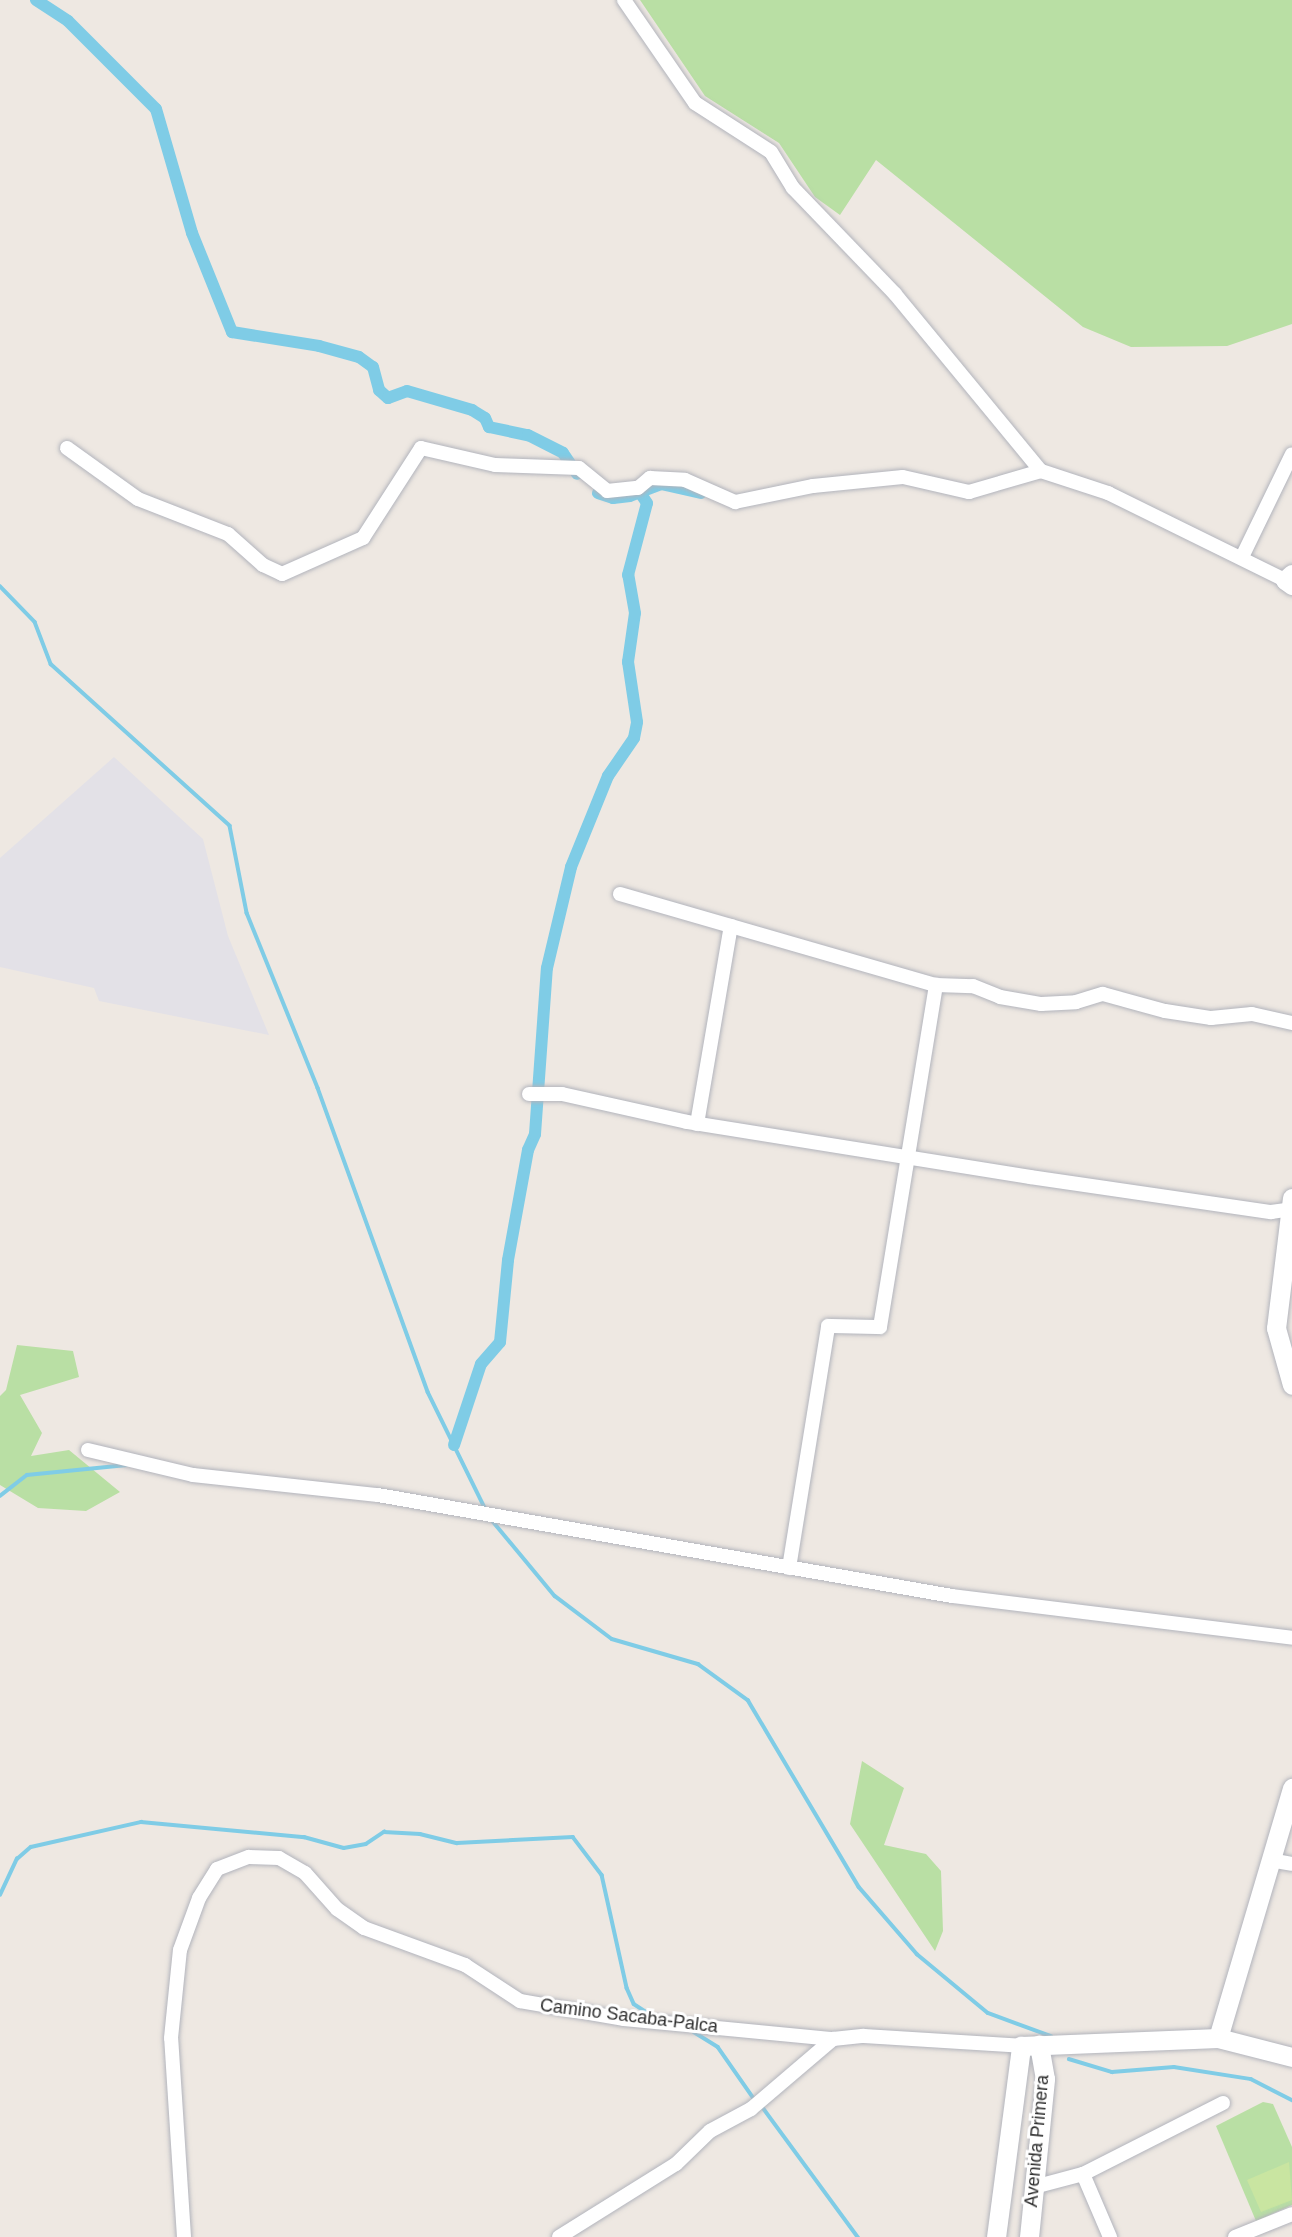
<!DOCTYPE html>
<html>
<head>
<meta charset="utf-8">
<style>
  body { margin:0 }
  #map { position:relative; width:1292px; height:2237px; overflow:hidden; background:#eee8e2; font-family:Arial,sans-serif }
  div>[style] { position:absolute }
  .industrial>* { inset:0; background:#e3e1e7 }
  .green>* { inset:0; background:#b9dfa4 }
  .pitch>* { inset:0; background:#c9e5a1 }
  .stream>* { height:3.5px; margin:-1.75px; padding:0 1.75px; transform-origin:1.75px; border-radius:1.75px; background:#7fcce6 }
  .canal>* { height:12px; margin:-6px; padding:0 6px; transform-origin:6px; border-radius:6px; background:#7fcce6 }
  .roads { filter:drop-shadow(0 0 2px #b2b4bc) drop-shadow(0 0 2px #b2b4bc) }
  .street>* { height:14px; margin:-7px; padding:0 7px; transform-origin:7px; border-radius:7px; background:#fff }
  .secondary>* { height:19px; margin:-9.5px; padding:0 9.5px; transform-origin:9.5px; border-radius:9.5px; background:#fff }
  span { translate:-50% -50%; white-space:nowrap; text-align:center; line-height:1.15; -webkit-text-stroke:6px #fff; paint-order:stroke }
  .street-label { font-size:18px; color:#2e2e2e }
</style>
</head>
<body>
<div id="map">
  <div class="industrial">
    <i style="clip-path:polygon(114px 757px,203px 839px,228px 936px,269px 1035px,99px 1001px,94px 988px,0 967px,0 858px)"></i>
  </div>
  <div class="green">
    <i style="clip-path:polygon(640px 0,1292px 0,1292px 324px,1227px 346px,1131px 347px,1083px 327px,876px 160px,840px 215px,815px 197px,779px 143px,705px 96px)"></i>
    <i style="clip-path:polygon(17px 1345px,73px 1351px,79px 1377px,20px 1395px,42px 1433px,31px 1456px,69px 1450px,120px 1492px,86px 1511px,38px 1508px,0 1485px,0 1396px,6px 1390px)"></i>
    <i style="clip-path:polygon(862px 1761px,904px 1788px,884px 1845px,926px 1854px,941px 1871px,943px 1931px,935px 1951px,850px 1824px)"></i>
    <i style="clip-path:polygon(1263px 2102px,1273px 2104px,1292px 2147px,1292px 2205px,1256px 2221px,1216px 2126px)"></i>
  </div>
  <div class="pitch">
    <i style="clip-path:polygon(1289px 2162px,1292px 2200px,1261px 2212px,1247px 2180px)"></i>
  </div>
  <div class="stream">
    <i style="left:0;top:586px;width:50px;rotate:45.8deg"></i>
    <i style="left:35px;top:622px;width:45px;rotate:69.1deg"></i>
    <i style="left:51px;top:664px;width:241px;rotate:42.1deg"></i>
    <i style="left:230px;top:826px;width:89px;rotate:78.9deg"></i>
    <i style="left:247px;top:913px;width:189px;rotate:67.9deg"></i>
    <i style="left:318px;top:1088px;width:323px;rotate:70.1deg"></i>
    <i style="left:428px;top:1392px;width:131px;rotate:63.8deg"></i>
    <i style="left:0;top:1496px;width:34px;rotate:-38deg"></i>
    <i style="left:27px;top:1475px;width:100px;rotate:-5.7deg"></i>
    <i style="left:491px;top:1519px;width:100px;rotate:50.3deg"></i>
    <i style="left:555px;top:1596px;width:71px;rotate:37deg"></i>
    <i style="left:612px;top:1639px;width:90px;rotate:16.2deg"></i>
    <i style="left:698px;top:1664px;width:62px;rotate:35.8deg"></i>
    <i style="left:748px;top:1700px;width:217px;rotate:59.3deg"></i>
    <i style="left:859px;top:1887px;width:89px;rotate:49.1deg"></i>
    <i style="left:917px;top:1954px;width:92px;rotate:39.7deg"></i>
    <i style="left:988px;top:2013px;width:67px;rotate:20.1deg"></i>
    <i style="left:0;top:1895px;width:40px;rotate:-65deg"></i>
    <i style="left:17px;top:1859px;width:18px;rotate:-41deg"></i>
    <i style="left:31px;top:1847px;width:113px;rotate:-12.8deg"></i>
    <i style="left:141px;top:1822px;width:164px;rotate:5.3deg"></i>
    <i style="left:304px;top:1837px;width:41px;rotate:15.4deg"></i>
    <i style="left:344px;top:1848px;width:22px;rotate:-10deg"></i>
    <i style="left:366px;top:1844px;width:22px;rotate:-34deg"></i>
    <i style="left:384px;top:1832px;width:36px;rotate:3deg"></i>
    <i style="left:420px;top:1834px;width:38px;rotate:14deg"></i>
    <i style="left:457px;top:1843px;width:116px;rotate:-3deg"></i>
    <i style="left:573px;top:1837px;width:48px;rotate:52.7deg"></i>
    <i style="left:602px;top:1875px;width:116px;rotate:77.5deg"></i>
    <i style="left:627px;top:1988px;width:17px;rotate:66deg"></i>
    <i style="left:634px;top:2004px;width:20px;rotate:33deg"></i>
    <i style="left:694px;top:2032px;width:28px;rotate:32deg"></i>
    <i style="left:718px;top:2047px;width:65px;rotate:55.1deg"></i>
    <i style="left:1069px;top:2059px;width:45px;rotate:16.8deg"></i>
    <i style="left:1112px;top:2072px;width:62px;rotate:-4.6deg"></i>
    <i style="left:1174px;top:2067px;width:78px;rotate:8.9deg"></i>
    <i style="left:1251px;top:2079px;width:46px;rotate:27.1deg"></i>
    <i style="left:761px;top:2105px;width:164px;rotate:53.7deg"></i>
  </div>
  <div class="canal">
    <i style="left:36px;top:0;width:38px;rotate:33deg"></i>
    <i style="left:68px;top:21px;width:124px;rotate:45deg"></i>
    <i style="left:156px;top:109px;width:129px;rotate:73.8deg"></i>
    <i style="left:192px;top:233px;width:107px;rotate:68deg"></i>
    <i style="left:232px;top:332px;width:88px;rotate:9.1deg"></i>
    <i style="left:319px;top:346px;width:41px;rotate:15.4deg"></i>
    <i style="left:359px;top:357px;width:17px;rotate:36deg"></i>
    <i style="left:373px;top:367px;width:24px;rotate:75deg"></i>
    <i style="left:379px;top:390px;width:12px;rotate:42deg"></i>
    <i style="left:388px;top:398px;width:20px;rotate:-20deg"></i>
    <i style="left:407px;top:391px;width:68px;rotate:16.3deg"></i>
    <i style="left:472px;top:410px;width:15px;rotate:32deg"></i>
    <i style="left:485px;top:418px;width:10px;rotate:66deg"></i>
    <i style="left:489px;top:427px;width:40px;rotate:12deg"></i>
    <i style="left:528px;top:435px;width:39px;rotate:27deg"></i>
    <i style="left:563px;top:453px;width:25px;rotate:56deg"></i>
    <i style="left:598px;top:493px;width:16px;rotate:18deg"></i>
    <i style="left:613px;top:498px;width:17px;rotate:-7deg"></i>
    <i style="left:630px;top:496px;width:33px;rotate:-21deg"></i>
    <i style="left:661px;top:484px;width:41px;rotate:12.7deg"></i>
    <i style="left:454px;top:1445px;width:85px;rotate:-71.6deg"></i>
    <i style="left:481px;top:1364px;width:29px;rotate:-49deg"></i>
    <i style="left:500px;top:1342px;width:82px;rotate:-84.4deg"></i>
    <i style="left:508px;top:1260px;width:112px;rotate:-79.7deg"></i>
    <i style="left:528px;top:1150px;width:17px;rotate:-66deg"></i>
    <i style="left:535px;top:1134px;width:166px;rotate:-85.9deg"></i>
    <i style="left:547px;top:968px;width:104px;rotate:-76.6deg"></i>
    <i style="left:571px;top:867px;width:98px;rotate:-67.9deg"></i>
    <i style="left:608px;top:776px;width:46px;rotate:-55.6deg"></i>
    <i style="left:634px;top:738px;width:16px;rotate:-79deg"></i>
    <i style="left:637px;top:722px;width:61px;rotate:-98.5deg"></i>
    <i style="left:628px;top:662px;width:49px;rotate:-81.9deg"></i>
    <i style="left:635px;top:613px;width:39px;rotate:-100deg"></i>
    <i style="left:628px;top:575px;width:74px;rotate:-75.2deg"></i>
    <i style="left:647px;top:503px;width:14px;rotate:-124deg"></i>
  </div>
  <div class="roads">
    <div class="street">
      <i style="left:624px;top:0;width:125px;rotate:55.4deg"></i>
      <i style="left:695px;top:103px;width:90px;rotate:32.8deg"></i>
      <i style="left:771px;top:152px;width:42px;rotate:58.6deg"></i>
      <i style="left:793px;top:188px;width:147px;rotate:46.1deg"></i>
      <i style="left:895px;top:294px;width:229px;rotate:50.5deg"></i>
      <i style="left:67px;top:448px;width:87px;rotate:35.7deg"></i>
      <i style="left:138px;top:499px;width:97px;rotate:21.3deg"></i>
      <i style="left:228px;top:534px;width:47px;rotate:41.5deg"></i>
      <i style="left:263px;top:565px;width:21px;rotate:25deg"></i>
      <i style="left:282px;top:574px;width:89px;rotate:-24deg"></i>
      <i style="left:363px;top:538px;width:107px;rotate:-57.2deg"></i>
      <i style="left:421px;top:448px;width:76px;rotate:12.9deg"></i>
      <i style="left:495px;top:465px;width:84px;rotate:2deg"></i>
      <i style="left:579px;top:468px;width:36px;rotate:39deg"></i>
      <i style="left:607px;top:491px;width:31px;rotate:-6deg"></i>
      <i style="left:638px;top:488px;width:16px;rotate:-40deg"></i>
      <i style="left:650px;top:478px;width:35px;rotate:3deg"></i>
      <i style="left:685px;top:480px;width:55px;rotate:23.7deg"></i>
      <i style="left:735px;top:502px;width:80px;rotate:-11.6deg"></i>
      <i style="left:813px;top:486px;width:90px;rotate:-5.7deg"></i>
      <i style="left:903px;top:477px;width:68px;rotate:12.8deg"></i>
      <i style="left:969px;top:492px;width:75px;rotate:-16.3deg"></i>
      <i style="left:1041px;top:471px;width:71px;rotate:18.2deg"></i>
      <i style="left:1108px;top:493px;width:197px;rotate:26.2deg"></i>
      <i style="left:1242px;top:557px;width:114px;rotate:-64.1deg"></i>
      <i style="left:620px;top:894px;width:329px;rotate:16.1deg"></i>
      <i style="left:936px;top:985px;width:37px;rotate:2deg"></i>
      <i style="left:973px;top:986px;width:29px;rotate:22deg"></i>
      <i style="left:1000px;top:997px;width:42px;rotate:9.7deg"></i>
      <i style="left:1041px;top:1004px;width:35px;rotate:-3deg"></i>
      <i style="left:1076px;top:1002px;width:28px;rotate:-17deg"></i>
      <i style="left:1103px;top:994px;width:64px;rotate:15.3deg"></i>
      <i style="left:1165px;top:1011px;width:47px;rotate:8.7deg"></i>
      <i style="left:1211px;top:1018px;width:41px;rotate:-5.6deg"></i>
      <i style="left:1252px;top:1014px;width:41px;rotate:12.7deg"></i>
      <i style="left:529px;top:1094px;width:33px"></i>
      <i style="left:562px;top:1094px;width:128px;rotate:12.6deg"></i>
      <i style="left:687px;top:1122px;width:347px;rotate:9.1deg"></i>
      <i style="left:1030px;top:1177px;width:244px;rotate:8.3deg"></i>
      <i style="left:1271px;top:1212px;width:21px;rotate:-8deg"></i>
      <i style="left:697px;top:1124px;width:201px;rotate:-80.3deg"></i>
      <i style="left:88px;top:1450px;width:108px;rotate:13.4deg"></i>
      <i style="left:193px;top:1475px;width:186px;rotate:6.2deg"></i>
      <i style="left:378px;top:1495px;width:583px;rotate:9.98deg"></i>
      <i style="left:952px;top:1596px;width:343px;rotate:7deg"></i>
      <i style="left:789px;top:1568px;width:245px;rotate:-80.8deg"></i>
      <i style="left:828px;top:1326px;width:52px;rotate:1.1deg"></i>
      <i style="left:880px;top:1327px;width:347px;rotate:-80.7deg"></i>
      <i style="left:1270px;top:1860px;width:22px;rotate:10deg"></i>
      <i style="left:1083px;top:2174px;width:69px;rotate:66.8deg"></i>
      <i style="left:1034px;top:2187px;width:51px;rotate:-14.9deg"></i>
      <i style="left:1083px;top:2174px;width:157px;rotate:-26.9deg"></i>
      <i style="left:184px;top:2237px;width:199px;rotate:-93.7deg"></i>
      <i style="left:171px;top:2038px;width:88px;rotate:-84.2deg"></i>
      <i style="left:180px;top:1950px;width:55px;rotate:-69.9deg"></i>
      <i style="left:199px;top:1898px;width:34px;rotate:-58deg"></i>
      <i style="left:217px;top:1869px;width:34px;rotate:-21deg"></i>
      <i style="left:249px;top:1857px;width:30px;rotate:2deg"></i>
      <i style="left:279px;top:1858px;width:30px;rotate:30deg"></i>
      <i style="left:305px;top:1873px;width:48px;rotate:48.4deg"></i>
      <i style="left:337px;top:1909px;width:33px;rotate:35deg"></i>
      <i style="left:364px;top:1928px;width:108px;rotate:20.1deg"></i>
      <i style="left:465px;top:1965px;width:66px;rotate:33.2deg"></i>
      <i style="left:520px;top:2001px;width:106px;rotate:9.8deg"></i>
      <i style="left:624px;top:2019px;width:210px;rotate:5.5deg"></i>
      <i style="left:833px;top:2039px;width:31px;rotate:-6deg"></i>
      <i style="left:864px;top:2036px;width:157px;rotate:3.6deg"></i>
      <i style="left:559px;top:2237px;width:138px;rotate:-32deg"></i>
      <i style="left:676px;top:2164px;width:47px;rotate:-44.1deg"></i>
      <i style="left:710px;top:2131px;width:47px;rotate:-28.2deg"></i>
      <i style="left:751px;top:2109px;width:108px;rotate:-40.5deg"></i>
      <i style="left:1235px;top:2237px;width:61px;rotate:-22deg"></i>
    </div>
    <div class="secondary">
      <i style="left:1292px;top:574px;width:9px;rotate:139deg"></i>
      <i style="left:1285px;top:580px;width:9px;rotate:36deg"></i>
      <i style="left:1292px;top:1198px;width:131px;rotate:97deg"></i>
      <i style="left:1276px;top:1328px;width:59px;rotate:74.3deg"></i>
      <i style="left:1218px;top:2038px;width:261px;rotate:-73.5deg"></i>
      <i style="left:996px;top:2237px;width:193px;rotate:-82.5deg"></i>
      <i style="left:1021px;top:2046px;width:197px;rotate:-2.3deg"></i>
      <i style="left:1218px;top:2038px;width:76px;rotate:14.4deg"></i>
      <i style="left:1029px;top:2237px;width:159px;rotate:-84.2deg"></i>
      <i style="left:1045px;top:2079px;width:35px;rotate:-100deg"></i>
    </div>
  </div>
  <div class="street-label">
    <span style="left:629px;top:2016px;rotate:7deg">Camino Sacaba-Palca</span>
    <span style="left:1037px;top:2141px;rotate:-85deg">Avenida Primera</span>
  </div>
</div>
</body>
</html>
